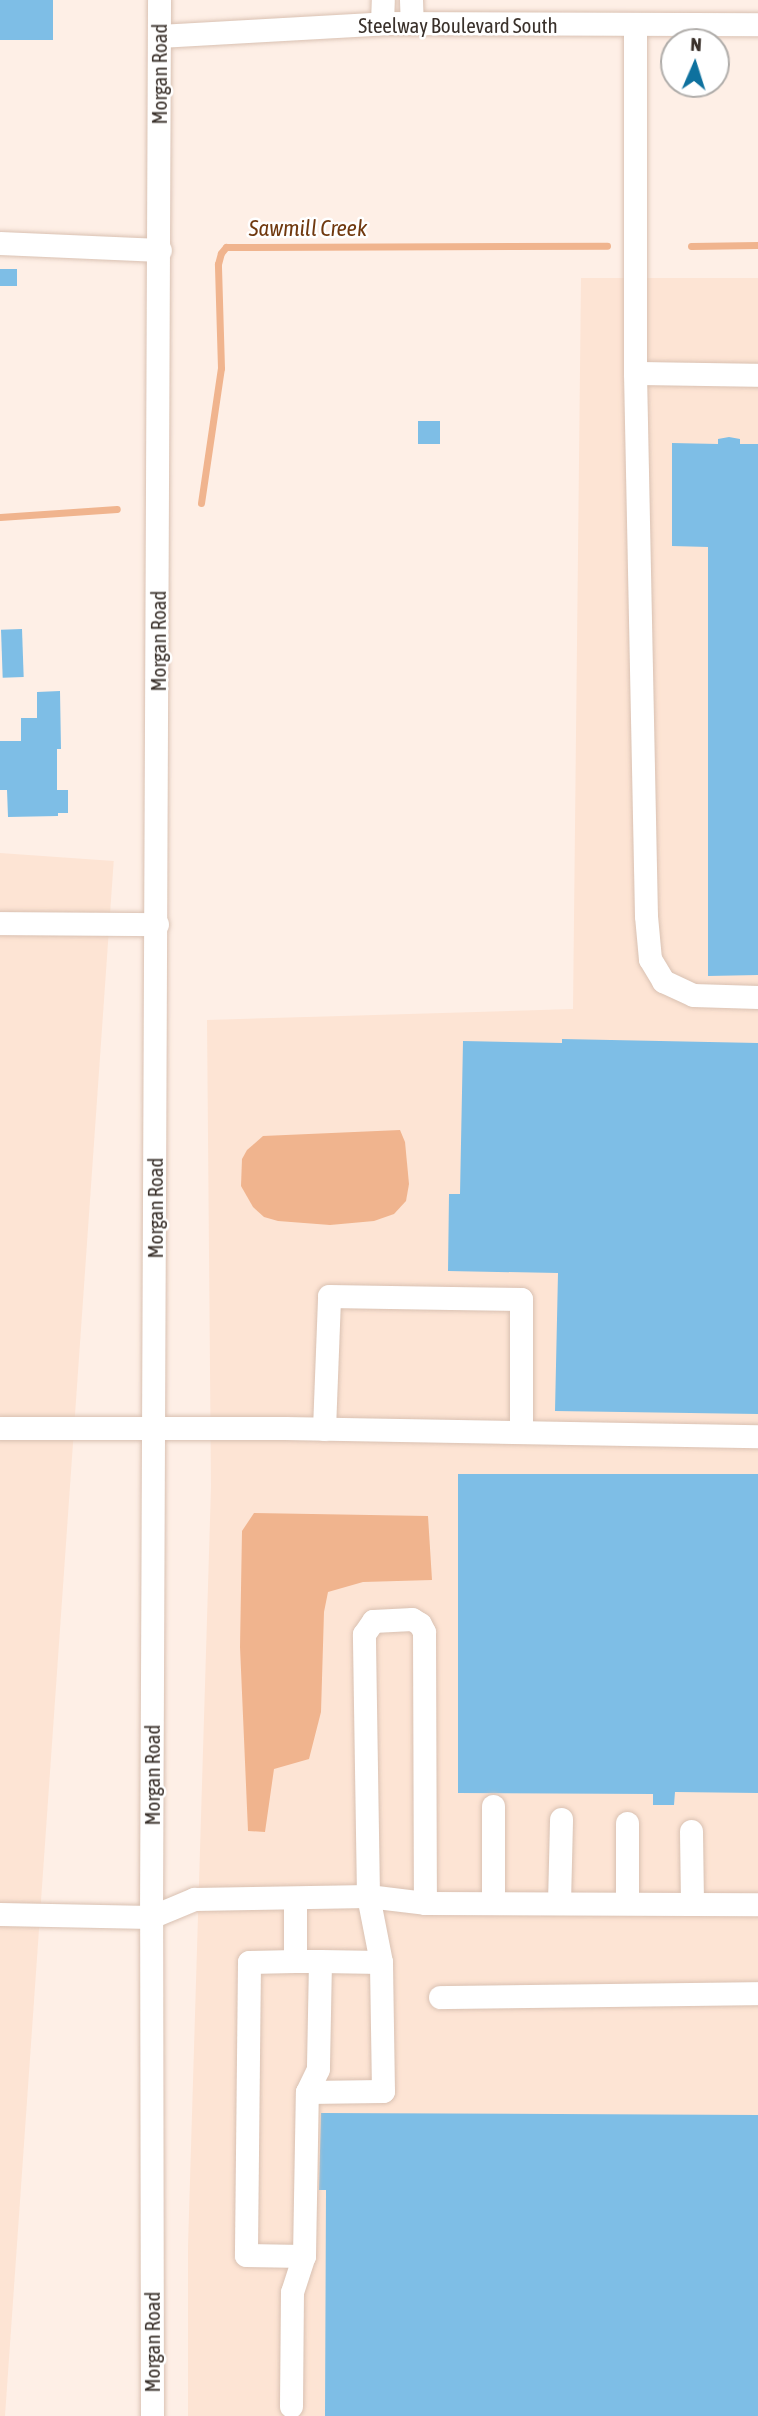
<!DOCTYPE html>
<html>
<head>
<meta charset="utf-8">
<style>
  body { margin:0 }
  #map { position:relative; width:758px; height:2416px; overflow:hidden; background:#feefe6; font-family:"Asap Condensed",sans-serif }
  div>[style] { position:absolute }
  .built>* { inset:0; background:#fde4d4; transform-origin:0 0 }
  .water>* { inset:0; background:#f0b48e }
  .stream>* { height:7px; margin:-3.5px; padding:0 3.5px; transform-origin:3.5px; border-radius:3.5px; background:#f0b48e }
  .building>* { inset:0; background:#7ebee6; transform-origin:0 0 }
  .roads { filter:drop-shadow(0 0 2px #d9c1b2) drop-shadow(0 0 2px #d9c1b2) }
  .minor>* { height:23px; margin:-11.5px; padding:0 11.5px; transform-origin:11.5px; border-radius:11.5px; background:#fff }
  span { translate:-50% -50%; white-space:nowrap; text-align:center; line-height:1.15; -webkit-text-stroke:5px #fff; paint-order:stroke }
  .street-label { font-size:21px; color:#3a312b }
  .water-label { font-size:23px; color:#70390f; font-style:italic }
  .north { position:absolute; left:660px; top:28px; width:70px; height:70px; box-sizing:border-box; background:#fff; border:2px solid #b0adaa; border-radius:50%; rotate:3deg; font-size:19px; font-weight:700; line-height:28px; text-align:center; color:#3a312b }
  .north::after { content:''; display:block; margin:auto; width:24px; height:32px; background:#0e719e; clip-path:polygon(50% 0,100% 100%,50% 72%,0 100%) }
</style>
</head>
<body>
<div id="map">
  <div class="built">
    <i style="clip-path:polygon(581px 278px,758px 278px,758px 2416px,188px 2416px,188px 2246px,211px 1487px,207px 1020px,573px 1009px)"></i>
    <i style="left:0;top:853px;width:114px;height:1563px;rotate:4deg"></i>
  </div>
  <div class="water">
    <i style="clip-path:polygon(400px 1130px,405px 1142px,409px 1184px,406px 1201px,394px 1214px,374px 1221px,330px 1225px,278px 1221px,264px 1217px,253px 1207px,241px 1186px,242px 1159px,247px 1150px,263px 1136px)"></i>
    <i style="clip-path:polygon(254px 1513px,428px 1516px,432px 1580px,363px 1582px,328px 1592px,324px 1612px,321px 1712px,309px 1759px,274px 1769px,265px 1832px,248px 1831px,240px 1647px,242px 1531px)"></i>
  </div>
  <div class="stream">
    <i style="left:691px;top:246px;width:67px;rotate:-0.9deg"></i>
    <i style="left:201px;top:503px;width:136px;rotate:-81.6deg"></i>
    <i style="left:221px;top:368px;width:104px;rotate:-91.7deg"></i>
    <i style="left:218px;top:264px;width:11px;rotate:-75deg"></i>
    <i style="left:221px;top:253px;width:8px;rotate:-50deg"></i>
    <i style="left:226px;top:247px;width:381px;rotate:-0.2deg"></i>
    <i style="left:0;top:517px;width:117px;rotate:-3.9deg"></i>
  </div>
  <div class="building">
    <i style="left:0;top:0;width:53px;height:40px"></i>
    <i style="left:0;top:269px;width:17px;height:17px"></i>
    <i style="left:418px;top:421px;width:22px;height:23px"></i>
    <i style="clip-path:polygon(729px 437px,740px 439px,740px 444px,758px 444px,758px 975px,708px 976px,708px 547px,672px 546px,672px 443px,718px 444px,718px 439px)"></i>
    <i style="left:22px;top:629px;width:48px;height:21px;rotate:88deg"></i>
    <i style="clip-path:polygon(60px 691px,61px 749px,57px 749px,57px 790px,68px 790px,68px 813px,58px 813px,58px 816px,8px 817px,7px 790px,0 790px,0 741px,21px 741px,21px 718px,37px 718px,37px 692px)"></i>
    <i style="clip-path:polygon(562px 1039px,758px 1043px,758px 1414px,555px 1411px,558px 1273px,448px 1271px,449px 1194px,460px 1194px,463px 1041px,562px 1043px)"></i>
    <i style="clip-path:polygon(458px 1474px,758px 1474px,758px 1793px,675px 1792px,674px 1805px,653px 1805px,653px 1794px,458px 1793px)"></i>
    <i style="clip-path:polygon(321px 2113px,758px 2115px,758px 2416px,325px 2416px,326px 2190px,319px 2190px)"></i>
  </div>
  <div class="roads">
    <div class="minor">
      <i style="left:411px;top:0;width:23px;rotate:88deg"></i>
      <i style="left:382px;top:23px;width:23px;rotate:-88deg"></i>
      <i style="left:635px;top:25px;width:348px;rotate:90deg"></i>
      <i style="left:635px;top:373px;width:123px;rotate:0.9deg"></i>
      <i style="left:159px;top:36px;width:231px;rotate:-3.2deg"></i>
      <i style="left:390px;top:23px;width:368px;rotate:0.2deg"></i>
      <i style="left:0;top:243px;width:160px;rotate:2.5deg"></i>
      <i style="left:635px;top:373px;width:543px;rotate:88.84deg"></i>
      <i style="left:646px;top:916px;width:43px;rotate:84.7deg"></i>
      <i style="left:650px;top:959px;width:26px;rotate:59deg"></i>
      <i style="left:663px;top:981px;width:33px;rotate:25deg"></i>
      <i style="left:693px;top:995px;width:65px;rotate:1.8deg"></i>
      <i style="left:0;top:923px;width:157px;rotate:0.4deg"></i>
      <i style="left:0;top:1428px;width:285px"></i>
      <i style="left:285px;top:1428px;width:473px;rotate:1deg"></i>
      <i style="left:324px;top:1429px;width:133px;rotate:-87.8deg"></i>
      <i style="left:329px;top:1296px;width:122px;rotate:0.9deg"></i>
      <i style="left:451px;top:1298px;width:70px;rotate:0.8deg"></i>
      <i style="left:521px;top:1299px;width:133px;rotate:90deg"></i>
      <i style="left:627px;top:1823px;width:80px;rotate:90deg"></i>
      <i style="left:691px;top:1831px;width:72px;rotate:89.2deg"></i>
      <i style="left:295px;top:1899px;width:62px;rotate:90deg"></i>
      <i style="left:295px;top:1961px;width:46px;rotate:178.8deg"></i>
      <i style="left:249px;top:1962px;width:293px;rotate:90.6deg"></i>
      <i style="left:246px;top:2255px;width:58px;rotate:1deg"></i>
      <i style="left:304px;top:2256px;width:164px;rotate:-89deg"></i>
      <i style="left:307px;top:2092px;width:76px;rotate:-0.8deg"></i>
      <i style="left:383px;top:2091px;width:129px;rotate:-90.9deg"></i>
      <i style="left:381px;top:1962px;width:67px;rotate:-101.1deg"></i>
      <i style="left:368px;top:1896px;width:262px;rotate:-90.9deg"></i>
      <i style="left:364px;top:1634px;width:16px;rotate:-55deg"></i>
      <i style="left:373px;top:1621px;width:39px;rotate:-3deg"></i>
      <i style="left:412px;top:1619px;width:9px;rotate:32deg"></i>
      <i style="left:420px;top:1624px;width:9px;rotate:63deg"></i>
      <i style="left:424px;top:1632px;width:271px;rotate:89.8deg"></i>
      <i style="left:493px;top:1903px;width:97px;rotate:-90deg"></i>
      <i style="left:559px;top:1903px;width:84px;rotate:-88.6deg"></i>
      <i style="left:0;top:1914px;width:151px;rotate:1.1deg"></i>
      <i style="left:151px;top:1917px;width:47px;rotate:-22.7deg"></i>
      <i style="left:194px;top:1899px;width:174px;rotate:-1deg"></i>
      <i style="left:368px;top:1896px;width:57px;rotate:7deg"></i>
      <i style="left:425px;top:1903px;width:333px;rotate:0.2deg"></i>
      <i style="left:295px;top:1961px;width:25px"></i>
      <i style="left:320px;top:1961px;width:108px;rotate:91.1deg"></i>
      <i style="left:318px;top:2069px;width:25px;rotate:116deg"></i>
      <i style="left:320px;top:1961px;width:61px;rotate:0.9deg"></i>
      <i style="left:440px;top:1997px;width:318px;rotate:-0.7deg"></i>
      <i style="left:291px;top:2406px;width:114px;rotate:-89.5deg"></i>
      <i style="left:292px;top:2292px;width:38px;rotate:-72deg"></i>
      <i style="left:152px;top:2416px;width:499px;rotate:-90.1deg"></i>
      <i style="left:151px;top:1917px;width:1917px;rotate:-89.76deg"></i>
    </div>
  </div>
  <div class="street-label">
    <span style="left:458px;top:25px">Steelway Boulevard South</span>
    <span style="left:159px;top:74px;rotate:-90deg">Morgan Road</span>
    <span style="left:158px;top:641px;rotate:-90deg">Morgan Road</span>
    <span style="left:155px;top:1208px;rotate:-90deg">Morgan Road</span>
    <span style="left:152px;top:1775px;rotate:-90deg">Morgan Road</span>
    <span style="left:152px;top:2342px;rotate:-90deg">Morgan Road</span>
  </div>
  <div class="water-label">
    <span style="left:308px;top:228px">Sawmill Creek</span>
  </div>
  <div class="north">N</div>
</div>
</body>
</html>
